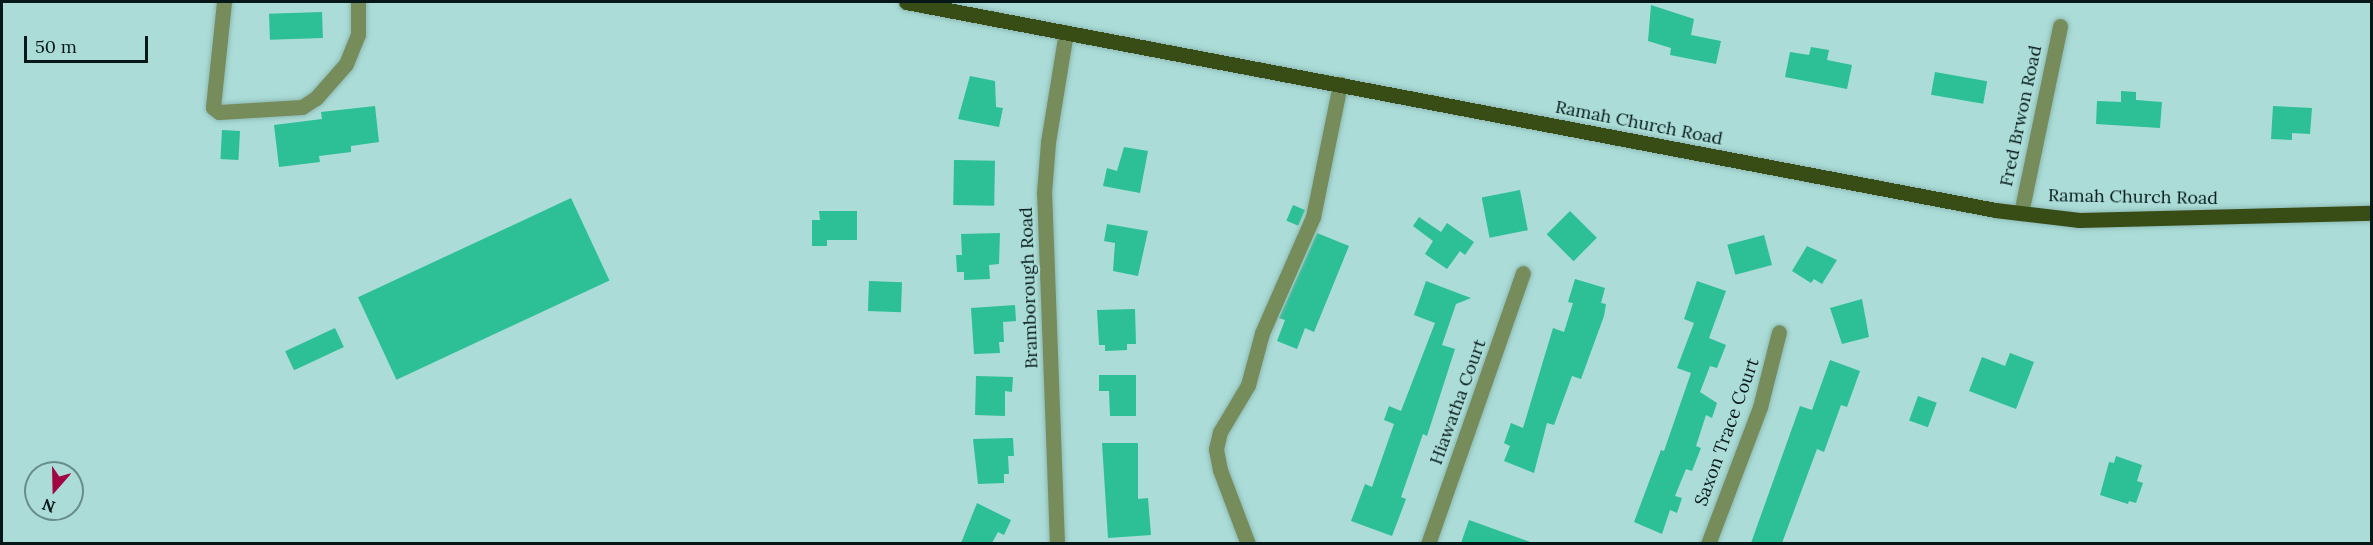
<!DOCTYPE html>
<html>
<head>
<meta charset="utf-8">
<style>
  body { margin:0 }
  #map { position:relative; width:2373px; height:545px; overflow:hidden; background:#abdcd7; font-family:Lora,serif }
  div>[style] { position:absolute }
  .building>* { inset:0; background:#2dbf96; transform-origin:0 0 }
  .roads { filter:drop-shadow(0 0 2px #8db9b4) drop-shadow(0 0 2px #8db9b4) }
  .minor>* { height:15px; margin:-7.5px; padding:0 7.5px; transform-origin:7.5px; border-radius:7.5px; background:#768c5b }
  .major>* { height:15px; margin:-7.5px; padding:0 7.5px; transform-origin:7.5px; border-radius:7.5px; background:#374d15 }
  span { translate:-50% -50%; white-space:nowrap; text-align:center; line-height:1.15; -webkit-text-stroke:4.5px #abdcd7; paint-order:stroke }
  .street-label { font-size:18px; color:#051817 }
  .frame { position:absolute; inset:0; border:3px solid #051817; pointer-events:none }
  .north { position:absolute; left:24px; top:461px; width:60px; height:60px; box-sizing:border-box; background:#abdcd7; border:2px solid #698e8a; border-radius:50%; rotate:200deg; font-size:16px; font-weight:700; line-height:24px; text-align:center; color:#051817 }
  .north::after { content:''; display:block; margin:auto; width:21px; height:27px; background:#a10542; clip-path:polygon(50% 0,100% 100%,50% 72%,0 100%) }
  .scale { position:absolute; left:24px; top:36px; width:124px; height:27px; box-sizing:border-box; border:3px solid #051817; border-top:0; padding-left:8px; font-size:18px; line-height:21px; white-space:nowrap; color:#051817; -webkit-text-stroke:4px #abdcd7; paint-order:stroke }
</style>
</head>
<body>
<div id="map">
  <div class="building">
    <i style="clip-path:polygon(1651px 5px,1694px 19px,1691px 35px,1721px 41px,1716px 64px,1670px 55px,1671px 48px,1648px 41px)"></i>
    <i style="left:322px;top:12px;width:26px;height:53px;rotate:88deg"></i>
    <i style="clip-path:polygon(1811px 47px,1829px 50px,1827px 60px,1852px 65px,1847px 89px,1785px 77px,1790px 52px,1809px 55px)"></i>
    <i style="left:1935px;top:72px;width:53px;height:23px;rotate:10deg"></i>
    <i style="clip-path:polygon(970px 76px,995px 81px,996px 107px,1003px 108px,999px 127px,958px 119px)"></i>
    <i style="clip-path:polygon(2121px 91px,2136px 92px,2136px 100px,2162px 102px,2160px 128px,2096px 124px,2097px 101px,2121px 102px)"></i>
    <i style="clip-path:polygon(375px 106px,379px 142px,351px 146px,351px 152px,319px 156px,320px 162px,279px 167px,274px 125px,322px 119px,321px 112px)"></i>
    <i style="clip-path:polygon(2273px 106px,2312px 108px,2310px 134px,2292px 133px,2292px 140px,2271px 139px)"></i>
    <i style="left:222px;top:130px;width:18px;height:29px;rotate:3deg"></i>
    <i style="clip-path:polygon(1124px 147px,1148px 151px,1140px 193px,1103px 186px,1107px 168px,1117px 171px)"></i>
    <i style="left:954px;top:160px;width:41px;height:45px;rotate:1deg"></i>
    <i style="left:1520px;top:190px;width:41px;height:39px;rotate:79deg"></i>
    <i style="left:571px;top:198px;width:91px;height:235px;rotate:65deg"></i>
    <i style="left:1293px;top:205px;width:13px;height:17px;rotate:23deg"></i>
    <i style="clip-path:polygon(819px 211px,857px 211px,857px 240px,827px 240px,827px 246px,812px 246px,812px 220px,820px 220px)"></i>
    <i style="left:1570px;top:211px;width:38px;height:33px;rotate:45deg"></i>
    <i style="clip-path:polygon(1419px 217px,1441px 232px,1447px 223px,1474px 242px,1465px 255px,1460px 251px,1447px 269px,1425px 254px,1433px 241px,1413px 226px)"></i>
    <i style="clip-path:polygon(1107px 224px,1148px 231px,1138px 276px,1113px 271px,1115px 243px,1104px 241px)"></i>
    <i style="clip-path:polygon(1000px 233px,999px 264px,989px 265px,990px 279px,964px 280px,964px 272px,957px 272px,956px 255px,962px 255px,961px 234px)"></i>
    <i style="clip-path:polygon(1317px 233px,1349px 246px,1314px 332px,1305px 328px,1297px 349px,1277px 341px,1285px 320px,1279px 318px)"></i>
    <i style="left:1764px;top:235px;width:31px;height:38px;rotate:75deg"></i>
    <i style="clip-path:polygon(1807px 246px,1837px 260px,1822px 284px,1814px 279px,1811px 283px,1792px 271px)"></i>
    <i style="clip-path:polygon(1575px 279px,1605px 288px,1601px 303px,1606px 304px,1604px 316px,1581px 379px,1572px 376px,1554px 425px,1547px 423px,1534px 473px,1504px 461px,1510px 446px,1504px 443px,1511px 423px,1523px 428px,1553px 328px,1564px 332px,1573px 303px,1568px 302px)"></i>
    <i style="left:869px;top:281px;width:33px;height:30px;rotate:2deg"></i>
    <i style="clip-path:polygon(1426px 281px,1471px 298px,1456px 304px,1442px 345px,1455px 349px,1427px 436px,1423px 434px,1401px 497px,1406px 499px,1392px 536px,1351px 521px,1365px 484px,1372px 487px,1394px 424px,1384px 420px,1389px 406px,1401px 411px,1435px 323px,1414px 315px)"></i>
    <i style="clip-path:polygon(1697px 281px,1726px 291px,1709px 338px,1726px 345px,1717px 368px,1710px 366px,1700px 392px,1717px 403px,1712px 418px,1706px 415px,1696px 446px,1701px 448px,1692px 471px,1686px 469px,1675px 496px,1682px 498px,1677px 513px,1670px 510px,1662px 534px,1634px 522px,1661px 450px,1664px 451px,1691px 373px,1677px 368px,1694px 323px,1684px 319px)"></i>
    <i style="clip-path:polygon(1862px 299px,1869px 337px,1842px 344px,1830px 308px)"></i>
    <i style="clip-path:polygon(1015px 305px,1016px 321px,1003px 322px,1004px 342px,999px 342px,1000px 353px,974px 354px,971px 308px)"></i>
    <i style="clip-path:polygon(1135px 309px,1136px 344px,1127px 344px,1127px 350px,1105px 351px,1105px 345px,1099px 345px,1097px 310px)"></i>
    <i style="left:335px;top:328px;width:21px;height:55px;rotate:65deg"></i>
    <i style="clip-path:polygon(2010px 353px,2034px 362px,2016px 409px,1969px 391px,1982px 357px,2005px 366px)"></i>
    <i style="clip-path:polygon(1830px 360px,1860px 371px,1847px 407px,1841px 405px,1824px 452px,1817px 449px,1782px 543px,1751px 543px,1800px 406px,1812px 410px)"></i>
    <i style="clip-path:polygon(1099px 375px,1136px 375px,1136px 416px,1110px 416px,1109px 391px,1099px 391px)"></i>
    <i style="clip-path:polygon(976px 376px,1013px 377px,1012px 392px,1005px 391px,1005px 416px,975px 415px)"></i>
    <i style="left:1918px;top:396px;width:20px;height:26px;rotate:20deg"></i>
    <i style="clip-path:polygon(1013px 438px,1014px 456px,1008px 456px,1009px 474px,1004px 474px,1004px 483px,978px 484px,973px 439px)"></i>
    <i style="clip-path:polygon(1102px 443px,1138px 443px,1138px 499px,1148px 498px,1151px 535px,1108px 538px)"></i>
    <i style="clip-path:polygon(2116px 456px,2142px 465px,2137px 481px,2143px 483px,2136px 503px,2129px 501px,2128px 504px,2100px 495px,2109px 462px,2114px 463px)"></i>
    <i style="clip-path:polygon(977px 503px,1011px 520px,1004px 535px,998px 532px,992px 543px,961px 543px)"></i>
    <i style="clip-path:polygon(1469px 520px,1530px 542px,1530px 543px,1461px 543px)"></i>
  </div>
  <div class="roads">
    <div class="minor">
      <i style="left:224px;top:2px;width:106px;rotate:96deg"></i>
      <i style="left:213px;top:107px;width:8px;rotate:40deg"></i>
      <i style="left:219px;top:112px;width:83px;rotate:-3.4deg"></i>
      <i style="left:302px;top:107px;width:17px;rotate:-33deg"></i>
      <i style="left:316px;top:98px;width:45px;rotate:-48.6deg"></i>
      <i style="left:346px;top:64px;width:31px;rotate:-68deg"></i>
      <i style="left:358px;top:35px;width:33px;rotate:-90deg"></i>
      <i style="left:2021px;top:213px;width:191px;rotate:-78.2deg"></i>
      <i style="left:1057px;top:544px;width:351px;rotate:-92.1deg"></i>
      <i style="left:1044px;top:193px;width:51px;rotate:-85.5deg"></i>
      <i style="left:1048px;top:142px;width:111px;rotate:-80.7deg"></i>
      <i style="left:1248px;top:544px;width:79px;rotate:-110.7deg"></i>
      <i style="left:1220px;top:470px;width:21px;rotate:-101deg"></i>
      <i style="left:1216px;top:449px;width:17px;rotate:-77deg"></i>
      <i style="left:1220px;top:432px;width:55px;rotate:-59.2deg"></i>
      <i style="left:1248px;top:385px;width:54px;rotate:-74.9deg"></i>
      <i style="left:1262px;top:333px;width:127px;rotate:-66.3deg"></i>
      <i style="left:1313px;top:217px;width:136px;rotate:-78.5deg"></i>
      <i style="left:1428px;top:544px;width:287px;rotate:-70.7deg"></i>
      <i style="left:1708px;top:544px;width:147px;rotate:-69.2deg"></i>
      <i style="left:1760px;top:407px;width:77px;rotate:-75.8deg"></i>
    </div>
    <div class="major">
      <i style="left:906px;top:2px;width:1109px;rotate:10.81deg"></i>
      <i style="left:1995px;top:210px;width:85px;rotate:6.8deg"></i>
      <i style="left:2079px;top:220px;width:293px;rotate:-1.4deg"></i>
    </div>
  </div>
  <div class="street-label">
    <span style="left:2021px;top:116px;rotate:-78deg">Fred Brwon Road</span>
    <span style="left:1639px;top:123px;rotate:11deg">Ramah Church Road</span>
    <span style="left:2133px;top:197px;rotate:1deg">Ramah Church Road</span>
    <span style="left:1029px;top:288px;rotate:-92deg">Bramborough Road</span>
    <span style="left:1458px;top:402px;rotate:-70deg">Hiawatha Court</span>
    <span style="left:1727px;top:432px;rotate:-70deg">Saxon Trace Court</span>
  </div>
  <div class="frame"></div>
  <div class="north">N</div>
  <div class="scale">50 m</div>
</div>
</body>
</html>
